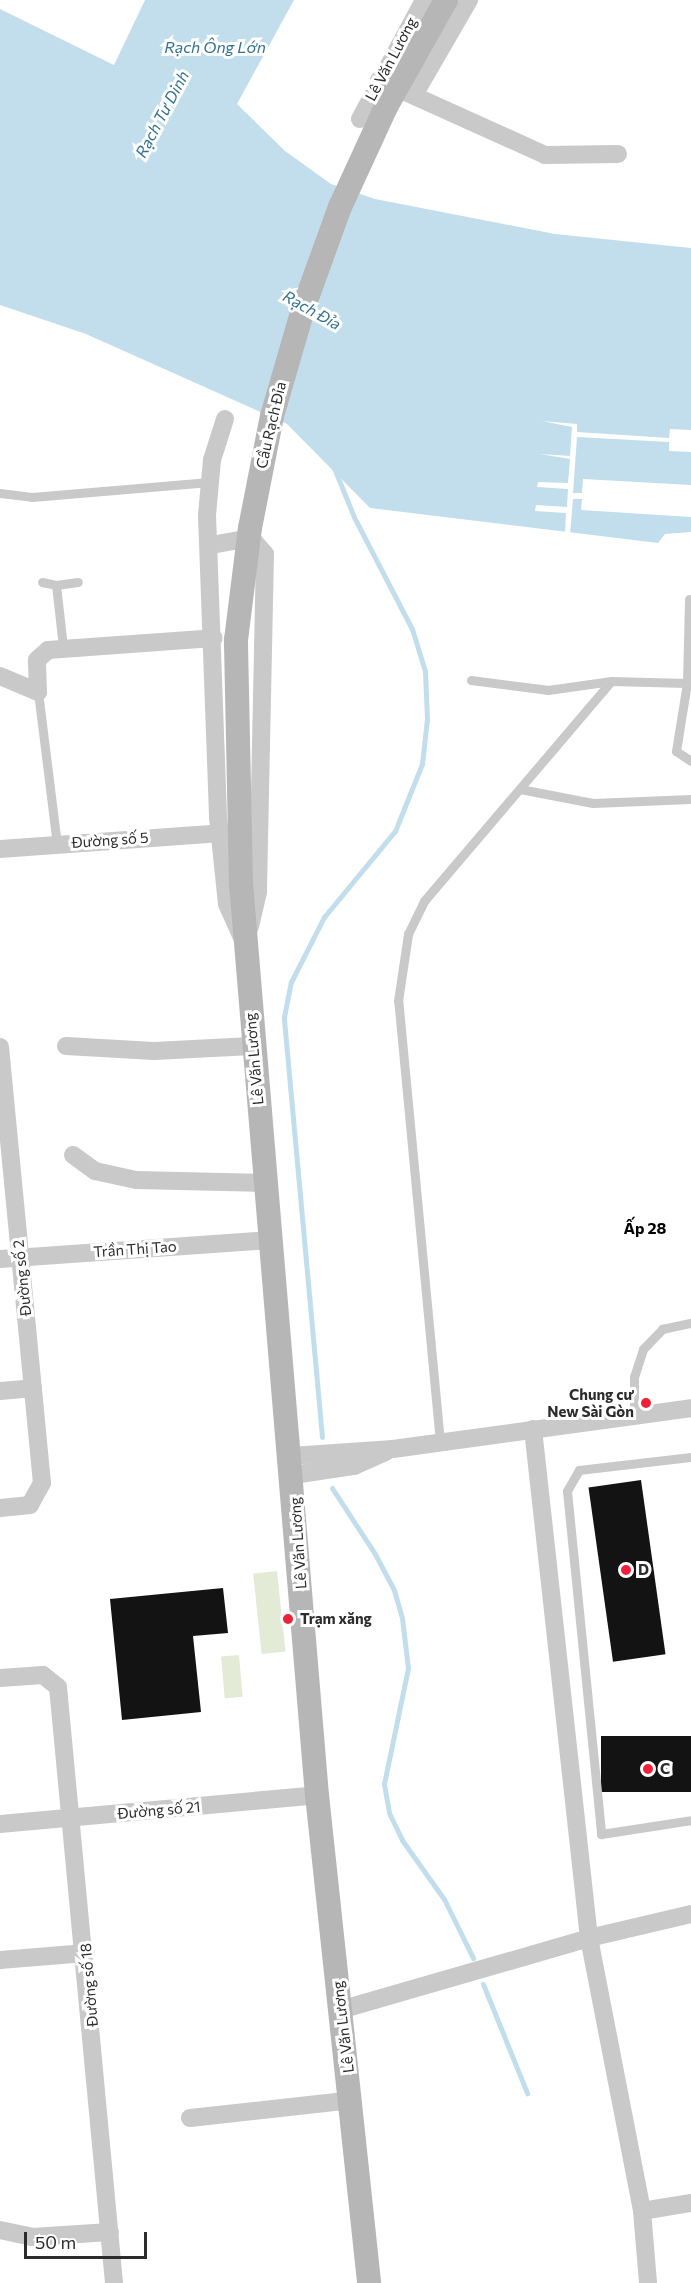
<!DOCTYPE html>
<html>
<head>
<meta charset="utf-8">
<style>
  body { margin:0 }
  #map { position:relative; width:691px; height:2283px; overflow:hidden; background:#fff; font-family:Commissioner,sans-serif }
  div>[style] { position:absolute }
  .green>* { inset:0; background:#e3ebd7; transform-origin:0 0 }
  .water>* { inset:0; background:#c2deed }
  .pier>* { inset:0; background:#fff }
  .stream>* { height:5px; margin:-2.5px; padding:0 2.5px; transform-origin:2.5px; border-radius:2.5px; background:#c2deed }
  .building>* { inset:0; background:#131313; transform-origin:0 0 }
  .service>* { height:9px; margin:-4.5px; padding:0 4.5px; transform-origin:4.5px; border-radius:4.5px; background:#c9c9c9 }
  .minor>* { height:18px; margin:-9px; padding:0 9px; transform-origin:9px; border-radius:9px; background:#c9c9c9 }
  .secondary>* { height:24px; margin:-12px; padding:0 12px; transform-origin:12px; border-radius:12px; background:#b6b6b6 }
  .secondary-bridge>* { height:24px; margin:-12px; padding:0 12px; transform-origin:12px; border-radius:12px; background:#b6b6b6 }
  .dots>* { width:16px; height:16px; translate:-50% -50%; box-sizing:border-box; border:3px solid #fff; border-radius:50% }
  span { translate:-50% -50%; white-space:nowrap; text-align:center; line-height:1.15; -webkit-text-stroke:6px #fff; paint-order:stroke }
  .street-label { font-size:15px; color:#2c2c2c }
  .poi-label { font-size:15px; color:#2c2c2c; font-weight:700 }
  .right { translate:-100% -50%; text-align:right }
  .left { translate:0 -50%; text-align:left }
  .water-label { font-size:16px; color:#357292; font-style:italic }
  .neighbourhood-label { font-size:16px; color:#000; font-weight:700 }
  .scale { position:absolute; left:24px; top:2232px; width:123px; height:27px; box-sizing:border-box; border:3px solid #2c2c2c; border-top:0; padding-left:8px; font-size:18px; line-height:21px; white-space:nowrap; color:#2c2c2c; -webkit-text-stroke:4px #fff; paint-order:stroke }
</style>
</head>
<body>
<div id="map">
  <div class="green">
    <i style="left:277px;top:1571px;width:81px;height:24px;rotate:84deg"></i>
    <i style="left:239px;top:1655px;width:42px;height:18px;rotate:85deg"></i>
  </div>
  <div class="water">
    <i style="clip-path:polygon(145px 0,294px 0,237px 104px,285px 151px,331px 184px,375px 199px,555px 234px,691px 248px,691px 532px,665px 534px,658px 543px,370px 508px,287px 424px,86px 334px,0 305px,0 9px,114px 65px)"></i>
  </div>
  <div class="pier">
    <i style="clip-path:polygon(542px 421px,577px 424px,577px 432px,669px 438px,670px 429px,691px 430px,691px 452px,669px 451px,669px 442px,577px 437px,573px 493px,582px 493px,583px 479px,691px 485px,691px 517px,581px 510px,582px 499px,573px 499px,570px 534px,565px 533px,566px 513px,535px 511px,536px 505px,567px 507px,568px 489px,537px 487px,538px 482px,568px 483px,570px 459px,540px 454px,570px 456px,572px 427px)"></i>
  </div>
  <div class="stream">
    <i style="left:322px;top:1437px;width:422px;rotate:-95.2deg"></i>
    <i style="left:284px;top:1017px;width:36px;rotate:-79deg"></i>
    <i style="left:291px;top:982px;width:73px;rotate:-63.1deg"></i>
    <i style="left:324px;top:917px;width:112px;rotate:-50.5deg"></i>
    <i style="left:395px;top:831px;width:72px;rotate:-68.1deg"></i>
    <i style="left:422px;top:764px;width:45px;rotate:-83.7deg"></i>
    <i style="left:427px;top:719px;width:48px;rotate:-92.4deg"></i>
    <i style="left:425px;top:671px;width:44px;rotate:-107.2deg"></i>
    <i style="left:412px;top:629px;width:126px;rotate:-117.4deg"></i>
    <i style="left:354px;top:517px;width:53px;rotate:-112.2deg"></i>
    <i style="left:332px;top:1488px;width:79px;rotate:56.9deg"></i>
    <i style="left:375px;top:1554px;width:41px;rotate:62.2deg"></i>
    <i style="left:394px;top:1590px;width:29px;rotate:74deg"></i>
    <i style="left:402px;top:1618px;width:50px;rotate:83.2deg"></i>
    <i style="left:408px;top:1668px;width:118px;rotate:101.7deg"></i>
    <i style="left:384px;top:1784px;width:29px;rotate:80deg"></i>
    <i style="left:389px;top:1813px;width:30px;rotate:64deg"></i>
    <i style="left:402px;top:1840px;width:72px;rotate:54.6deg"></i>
    <i style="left:444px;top:1899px;width:66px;rotate:63.8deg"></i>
    <i style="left:483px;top:1984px;width:118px;rotate:68deg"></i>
  </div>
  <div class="building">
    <i style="left:641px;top:1480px;width:176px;height:53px;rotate:82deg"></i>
    <i style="clip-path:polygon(223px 1588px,228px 1633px,193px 1636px,201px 1712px,122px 1720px,110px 1599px)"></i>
    <i style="left:691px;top:1736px;width:56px;height:90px;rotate:90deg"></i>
  </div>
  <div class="service">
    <i style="left:0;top:493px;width:32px;rotate:7deg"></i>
    <i style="left:32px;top:497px;width:178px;rotate:-4.8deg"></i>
    <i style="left:42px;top:582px;width:14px;rotate:12deg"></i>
    <i style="left:63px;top:647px;width:62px;rotate:-96.4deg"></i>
    <i style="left:56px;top:585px;width:22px;rotate:-8deg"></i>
    <i style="left:471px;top:680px;width:78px;rotate:7.4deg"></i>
    <i style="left:548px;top:690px;width:64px;rotate:-8.1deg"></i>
    <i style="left:691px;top:683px;width:4px;rotate:180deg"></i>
    <i style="left:687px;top:683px;width:69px;rotate:99.2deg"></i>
    <i style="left:676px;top:751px;width:18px;rotate:34deg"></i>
    <i style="left:38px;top:692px;width:153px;rotate:82.9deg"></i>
    <i style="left:520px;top:789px;width:74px;rotate:10.9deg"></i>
    <i style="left:593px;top:803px;width:98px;rotate:-2.3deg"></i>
    <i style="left:634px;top:1415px;width:38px;rotate:-90deg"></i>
    <i style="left:634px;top:1377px;width:29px;rotate:-72deg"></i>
    <i style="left:643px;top:1349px;width:28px;rotate:-46deg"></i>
    <i style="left:662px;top:1329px;width:30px;rotate:-12deg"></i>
    <i style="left:440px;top:1442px;width:443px;rotate:-95.4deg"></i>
    <i style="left:398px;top:1001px;width:68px;rotate:-81.5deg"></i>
    <i style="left:408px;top:934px;width:37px;rotate:-64deg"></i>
    <i style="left:424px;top:901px;width:289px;rotate:-49.6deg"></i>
    <i style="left:611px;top:681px;width:76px;rotate:1.5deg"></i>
    <i style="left:687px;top:683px;width:84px;rotate:-88.6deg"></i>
    <i style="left:691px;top:1457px;width:113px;rotate:173.4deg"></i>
    <i style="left:579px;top:1470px;width:24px;rotate:120deg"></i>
    <i style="left:567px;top:1491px;width:345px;rotate:84.3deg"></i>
    <i style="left:601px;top:1834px;width:91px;rotate:-8.8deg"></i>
  </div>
  <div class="minor">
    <i style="left:379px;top:80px;width:182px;rotate:24.3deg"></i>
    <i style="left:545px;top:155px;width:73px;rotate:-0.8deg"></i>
    <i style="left:414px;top:95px;width:110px;rotate:-59.9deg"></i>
    <i style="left:360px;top:119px;width:135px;rotate:-61.7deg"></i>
    <i style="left:225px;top:419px;width:43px;rotate:107.6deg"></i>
    <i style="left:212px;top:460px;width:55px;rotate:95.2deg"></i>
    <i style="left:207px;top:515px;width:302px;rotate:87.9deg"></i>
    <i style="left:218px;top:817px;width:87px;rotate:84.1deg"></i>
    <i style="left:227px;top:904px;width:36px;rotate:66deg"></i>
    <i style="left:211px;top:545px;width:41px;rotate:-9.9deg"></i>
    <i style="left:251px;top:538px;width:21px;rotate:49deg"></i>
    <i style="left:265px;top:554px;width:338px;rotate:91.2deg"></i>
    <i style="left:258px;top:892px;width:36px;rotate:103deg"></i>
    <i style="left:0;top:676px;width:41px;rotate:22.8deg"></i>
    <i style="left:38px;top:692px;width:32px;rotate:-92deg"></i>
    <i style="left:37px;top:660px;width:15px;rotate:-42deg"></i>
    <i style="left:48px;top:650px;width:166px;rotate:-4.1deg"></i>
    <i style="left:0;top:849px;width:222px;rotate:-4.1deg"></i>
    <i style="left:66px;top:1046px;width:88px;rotate:3.3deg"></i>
    <i style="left:154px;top:1051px;width:98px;rotate:-2.9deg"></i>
    <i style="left:0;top:1047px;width:438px;rotate:84.5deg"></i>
    <i style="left:42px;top:1483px;width:25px;rotate:119deg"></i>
    <i style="left:30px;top:1505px;width:30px;rotate:174deg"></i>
    <i style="left:73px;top:1155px;width:27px;rotate:36deg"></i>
    <i style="left:95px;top:1171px;width:42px;rotate:12.4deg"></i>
    <i style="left:136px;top:1180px;width:128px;rotate:1.3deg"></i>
    <i style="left:0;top:1259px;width:271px;rotate:-4deg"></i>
    <i style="left:0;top:1391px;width:33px;rotate:-5deg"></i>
    <i style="left:533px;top:1429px;width:512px;rotate:83.72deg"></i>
    <i style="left:589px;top:1938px;width:278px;rotate:79deg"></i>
    <i style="left:642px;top:2211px;width:72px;rotate:85.2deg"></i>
    <i style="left:291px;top:1456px;width:102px;rotate:-3.9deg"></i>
    <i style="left:393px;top:1449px;width:301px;rotate:-7.8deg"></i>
    <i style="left:293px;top:1475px;width:62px;rotate:-8.4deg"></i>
    <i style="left:354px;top:1466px;width:35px;rotate:-24deg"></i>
    <i style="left:0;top:1678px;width:43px;rotate:-4deg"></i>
    <i style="left:43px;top:1675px;width:19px;rotate:39deg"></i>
    <i style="left:58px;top:1687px;width:599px;rotate:84.63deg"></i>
    <i style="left:0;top:1824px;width:318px;rotate:-5.2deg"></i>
    <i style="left:0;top:1960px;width:86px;rotate:-4.7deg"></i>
    <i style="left:340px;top:2010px;width:259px;rotate:-16.1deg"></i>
    <i style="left:589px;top:1938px;width:105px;rotate:-13.2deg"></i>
    <i style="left:190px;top:2118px;width:163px;rotate:-6.3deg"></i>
    <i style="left:642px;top:2211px;width:50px;rotate:-9.3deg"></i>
    <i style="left:0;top:2230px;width:33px;rotate:12deg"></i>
    <i style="left:32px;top:2237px;width:78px;rotate:-3.7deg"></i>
  </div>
  <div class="secondary">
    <i style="left:241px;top:883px;width:915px;rotate:85.24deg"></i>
    <i style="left:317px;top:1795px;width:491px;rotate:83.9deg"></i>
  </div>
  <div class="secondary-bridge">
    <i style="left:241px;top:883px;width:243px;rotate:-91.2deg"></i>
    <i style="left:236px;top:640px;width:113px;rotate:-82.9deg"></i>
    <i style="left:250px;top:528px;width:114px;rotate:-78.9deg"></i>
    <i style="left:272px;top:416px;width:111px;rotate:-73.8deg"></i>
    <i style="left:303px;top:309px;width:109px;rotate:-70.1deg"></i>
    <i style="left:340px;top:207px;width:110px;rotate:-65.3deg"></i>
    <i style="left:386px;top:107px;width:123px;rotate:-60.7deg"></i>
  </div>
  <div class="dots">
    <i style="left:646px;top:1403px;background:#f02039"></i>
    <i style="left:626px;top:1570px;background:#f02039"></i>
    <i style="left:288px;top:1619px;background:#f02039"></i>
    <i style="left:648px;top:1769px;background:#f02039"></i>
  </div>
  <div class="street-label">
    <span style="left:391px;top:59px;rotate:-62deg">Lê Văn Lương</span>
    <span style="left:271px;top:425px;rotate:-77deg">Cầu Rạch Đỉa</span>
    <span style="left:110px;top:840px;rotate:-4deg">Đường số 5</span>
    <span style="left:254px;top:1059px;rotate:-95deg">Lê Văn Lương</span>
    <span style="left:135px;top:1249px;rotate:-4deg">Trần Thị Tao</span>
    <span style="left:22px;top:1278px;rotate:-96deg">Đường số 2</span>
    <span style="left:298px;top:1543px;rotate:-94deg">Lê Văn Lương</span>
    <span style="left:159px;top:1810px;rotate:-5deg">Đường số 21</span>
    <span style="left:89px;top:1985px;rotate:-95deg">Đường số 18</span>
    <span style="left:343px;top:2027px;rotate:-97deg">Lê Văn Lương</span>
  </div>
  <div class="poi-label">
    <span class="right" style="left:634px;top:1403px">Chung cư<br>New Sài Gòn</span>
    <span class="left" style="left:638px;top:1570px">D</span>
    <span class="left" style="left:300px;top:1619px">Trạm xăng</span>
    <span class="left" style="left:660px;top:1769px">C</span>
  </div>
  <div class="water-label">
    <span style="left:215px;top:47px">Rạch Ông Lớn</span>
    <span style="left:162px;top:114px;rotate:-62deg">Rạch Tư Dinh</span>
    <span style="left:312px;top:310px;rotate:29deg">Rạch Đỉa</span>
  </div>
  <div class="neighbourhood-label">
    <span style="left:645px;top:1228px">Ấp 28</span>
  </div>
  <div class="scale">50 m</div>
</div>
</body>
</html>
